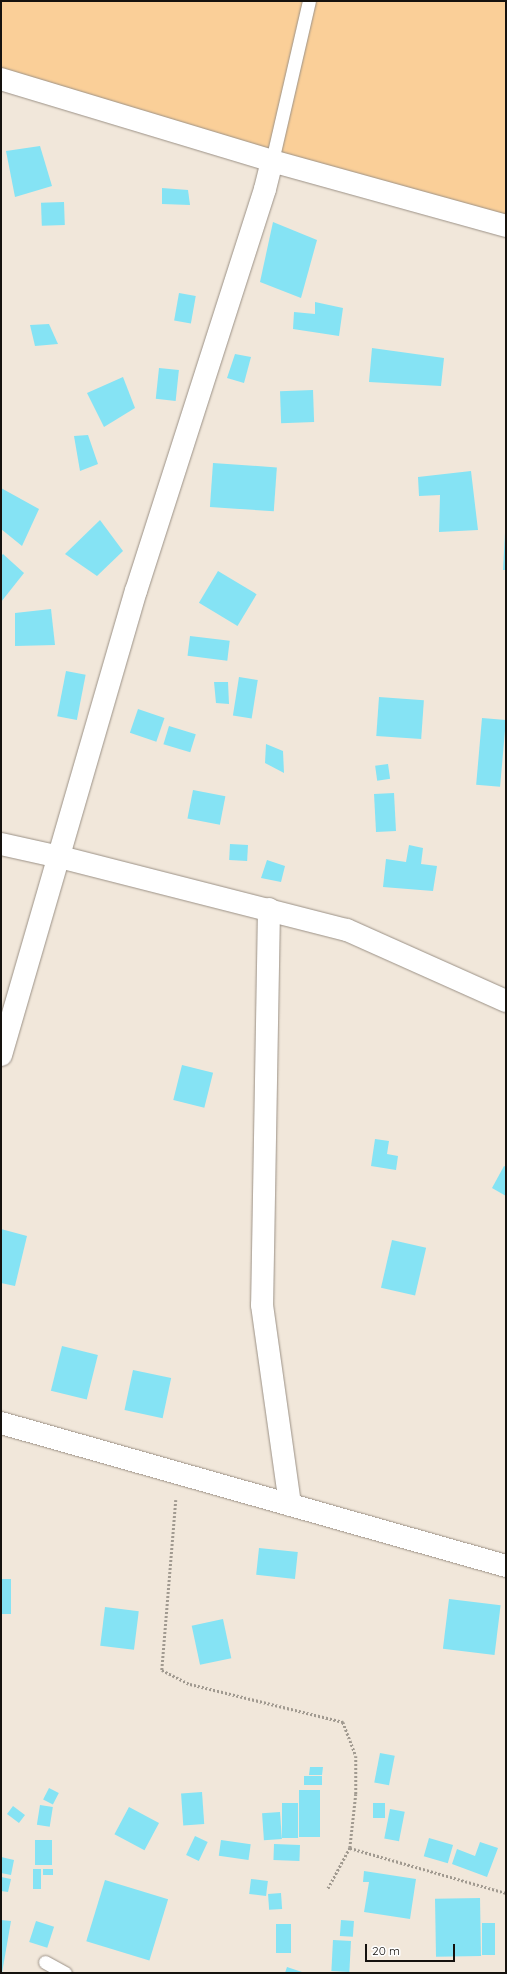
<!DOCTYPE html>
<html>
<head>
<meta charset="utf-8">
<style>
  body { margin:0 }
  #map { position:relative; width:507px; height:1974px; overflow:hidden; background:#f1e7da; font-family:Quicksand,sans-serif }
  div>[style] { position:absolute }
  .green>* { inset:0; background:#facf98 }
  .building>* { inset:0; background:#85e3f4; transform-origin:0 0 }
  .path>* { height:2.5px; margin-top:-1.25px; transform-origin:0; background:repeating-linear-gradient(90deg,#a19a90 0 2px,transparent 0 4px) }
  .roads { filter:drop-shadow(0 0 1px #9b9186) drop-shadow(0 0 1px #9b9186) }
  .service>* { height:13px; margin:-6.5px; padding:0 6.5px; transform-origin:6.5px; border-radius:6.5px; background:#fff }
  .minor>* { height:22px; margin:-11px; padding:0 11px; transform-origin:11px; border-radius:11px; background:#fff }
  span { translate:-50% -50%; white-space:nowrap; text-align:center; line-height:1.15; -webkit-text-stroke:4px #fff; paint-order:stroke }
  .frame { position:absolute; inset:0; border:2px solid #15120e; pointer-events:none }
  .scale { position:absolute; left:365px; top:1944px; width:90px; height:18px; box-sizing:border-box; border:2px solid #15120e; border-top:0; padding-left:5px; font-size:12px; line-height:14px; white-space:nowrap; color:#15120e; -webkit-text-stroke:3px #fff; paint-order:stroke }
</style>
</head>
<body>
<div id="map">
  <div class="green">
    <i style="clip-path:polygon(1px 1px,506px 1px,506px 226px,1px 79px)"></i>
  </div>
  <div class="building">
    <i style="clip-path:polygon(40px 146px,52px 186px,15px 197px,6px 151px)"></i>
    <i style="clip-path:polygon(162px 188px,188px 190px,190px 205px,162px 204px)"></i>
    <i style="left:64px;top:202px;width:23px;height:23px;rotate:88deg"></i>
    <i style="clip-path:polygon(273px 222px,317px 240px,301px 298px,260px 282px)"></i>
    <i style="left:179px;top:293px;width:17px;height:28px;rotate:10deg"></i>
    <i style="clip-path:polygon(315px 302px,343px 308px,339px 336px,293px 329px,294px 312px,315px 314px)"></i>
    <i style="clip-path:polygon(49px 324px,58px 344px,35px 346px,30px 325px)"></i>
    <i style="clip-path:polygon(372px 348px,444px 358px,441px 386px,369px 382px)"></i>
    <i style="clip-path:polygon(235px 354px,251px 357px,244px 383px,227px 378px)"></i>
    <i style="left:159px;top:368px;width:20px;height:31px;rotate:6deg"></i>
    <i style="clip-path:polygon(123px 377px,135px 408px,104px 427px,87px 393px)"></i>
    <i style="left:313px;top:390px;width:32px;height:33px;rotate:88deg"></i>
    <i style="clip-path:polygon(88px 435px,98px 464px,80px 471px,74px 436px)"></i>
    <i style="left:213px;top:463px;width:64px;height:44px;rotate:4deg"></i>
    <i style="clip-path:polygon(471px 471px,478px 530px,439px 532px,440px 495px,419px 496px,418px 477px)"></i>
    <i style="clip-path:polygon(1px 488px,39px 509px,22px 546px,1px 529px)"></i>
    <i style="clip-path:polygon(100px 520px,123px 551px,97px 576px,65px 554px)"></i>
    <i style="clip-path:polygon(505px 533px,506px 533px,506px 570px,503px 570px)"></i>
    <i style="clip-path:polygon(3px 554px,24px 573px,1px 602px,1px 556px)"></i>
    <i style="left:218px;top:571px;width:45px;height:37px;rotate:31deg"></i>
    <i style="clip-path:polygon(51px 609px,55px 645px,15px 646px,15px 613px)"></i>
    <i style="left:190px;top:636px;width:40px;height:20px;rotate:7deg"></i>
    <i style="left:66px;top:671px;width:20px;height:46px;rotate:11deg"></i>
    <i style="left:239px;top:677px;width:19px;height:39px;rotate:9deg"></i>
    <i style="clip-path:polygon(214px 682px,228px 682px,229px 704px,216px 703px)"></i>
    <i style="left:379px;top:697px;width:45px;height:39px;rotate:4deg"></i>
    <i style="left:138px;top:709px;width:28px;height:25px;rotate:19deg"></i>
    <i style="left:482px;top:718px;width:24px;height:67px;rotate:5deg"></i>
    <i style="left:169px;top:726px;width:28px;height:19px;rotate:17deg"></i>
    <i style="clip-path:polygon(266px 744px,283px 751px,284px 773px,265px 763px)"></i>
    <i style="left:388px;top:764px;width:15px;height:13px;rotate:82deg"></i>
    <i style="left:193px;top:790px;width:33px;height:29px;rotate:11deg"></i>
    <i style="left:394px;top:793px;width:38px;height:20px;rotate:87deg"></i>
    <i style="left:230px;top:844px;width:18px;height:16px;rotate:3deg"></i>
    <i style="clip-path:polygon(409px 845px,423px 848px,421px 864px,437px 866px,433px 891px,383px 887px,386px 859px,406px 862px)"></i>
    <i style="clip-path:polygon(267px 860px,285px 866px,281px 882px,261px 878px)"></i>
    <i style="left:182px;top:1065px;width:32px;height:36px;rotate:14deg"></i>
    <i style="clip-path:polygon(375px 1139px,389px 1141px,387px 1154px,398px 1156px,396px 1170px,371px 1166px)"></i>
    <i style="clip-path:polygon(504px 1166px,506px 1167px,506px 1196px,492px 1188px)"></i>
    <i style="clip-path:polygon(1px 1229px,27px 1236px,15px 1286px,1px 1283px)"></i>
    <i style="left:392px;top:1240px;width:35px;height:49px;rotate:13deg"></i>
    <i style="left:62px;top:1346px;width:37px;height:46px;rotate:14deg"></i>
    <i style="left:133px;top:1370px;width:39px;height:41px;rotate:12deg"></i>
    <i style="left:259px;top:1548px;width:39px;height:27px;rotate:6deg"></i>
    <i style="left:1px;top:1579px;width:10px;height:35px"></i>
    <i style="left:449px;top:1599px;width:52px;height:50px;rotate:7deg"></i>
    <i style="left:105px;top:1607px;width:34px;height:39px;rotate:7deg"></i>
    <i style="left:223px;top:1619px;width:40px;height:32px;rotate:78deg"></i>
    <i style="left:380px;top:1753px;width:15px;height:30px;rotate:11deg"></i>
    <i style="clip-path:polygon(310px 1767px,323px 1767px,322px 1775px,309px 1775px)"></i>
    <i style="left:304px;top:1776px;width:18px;height:9px"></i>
    <i style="left:49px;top:1788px;width:11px;height:13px;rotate:27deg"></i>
    <i style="left:299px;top:1790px;width:21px;height:47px"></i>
    <i style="left:202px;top:1792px;width:32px;height:21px;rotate:86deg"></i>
    <i style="left:282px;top:1803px;width:16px;height:35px"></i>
    <i style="left:373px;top:1803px;width:12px;height:15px"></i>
    <i style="left:40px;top:1805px;width:13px;height:20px;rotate:9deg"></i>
    <i style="left:13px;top:1806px;width:15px;height:10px;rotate:37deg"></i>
    <i style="left:129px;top:1807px;width:34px;height:31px;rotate:28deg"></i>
    <i style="left:390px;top:1809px;width:15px;height:30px;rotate:11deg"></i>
    <i style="left:280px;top:1812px;width:27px;height:18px;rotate:86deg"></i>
    <i style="left:195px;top:1836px;width:14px;height:21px;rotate:25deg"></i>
    <i style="left:429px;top:1838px;width:25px;height:19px;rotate:16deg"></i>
    <i style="left:52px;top:1840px;width:25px;height:17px;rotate:90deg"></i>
    <i style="left:221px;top:1840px;width:30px;height:16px;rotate:8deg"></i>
    <i style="clip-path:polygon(480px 1842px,498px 1848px,487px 1877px,452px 1864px,457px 1849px,475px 1856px)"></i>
    <i style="left:274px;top:1844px;width:26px;height:16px;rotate:2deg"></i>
    <i style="clip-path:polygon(1px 1857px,14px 1860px,11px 1875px,1px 1873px)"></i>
    <i style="left:33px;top:1869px;width:8px;height:20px"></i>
    <i style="left:43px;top:1869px;width:10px;height:6px"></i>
    <i style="clip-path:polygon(364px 1871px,416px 1879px,410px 1919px,364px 1912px,369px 1882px,363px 1882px)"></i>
    <i style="clip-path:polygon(1px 1877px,11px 1879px,8px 1892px,1px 1891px)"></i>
    <i style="left:251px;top:1879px;width:17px;height:15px;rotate:7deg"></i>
    <i style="left:105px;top:1880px;width:66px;height:64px;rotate:17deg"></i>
    <i style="left:281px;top:1893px;width:16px;height:13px;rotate:86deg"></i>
    <i style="left:480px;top:1898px;width:58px;height:45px;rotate:89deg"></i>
    <i style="clip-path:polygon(1px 1920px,11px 1921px,2px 1973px,1px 1973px)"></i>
    <i style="left:341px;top:1920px;width:13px;height:16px;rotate:4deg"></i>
    <i style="left:36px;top:1921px;width:19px;height:22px;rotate:18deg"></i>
    <i style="left:482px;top:1923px;width:13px;height:32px"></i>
    <i style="left:276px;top:1924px;width:15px;height:29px"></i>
    <i style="left:333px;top:1940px;width:18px;height:31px;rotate:3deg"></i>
    <i style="clip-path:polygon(287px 1967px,305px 1973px,285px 1973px)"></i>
  </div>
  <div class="path">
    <i style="left:176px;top:1500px;width:171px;rotate:94.7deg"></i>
    <i style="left:162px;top:1670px;width:31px;rotate:27deg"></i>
    <i style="left:190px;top:1684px;width:158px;rotate:13.9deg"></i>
    <i style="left:343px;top:1722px;width:36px;rotate:69deg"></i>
    <i style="left:356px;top:1756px;width:38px;rotate:90deg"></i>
    <i style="left:356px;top:1794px;width:54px;rotate:96.3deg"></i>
    <i style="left:350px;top:1848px;width:47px;rotate:118.2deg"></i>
    <i style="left:350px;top:1848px;width:162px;rotate:16.1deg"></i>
  </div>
  <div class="roads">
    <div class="service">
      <i style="left:272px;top:161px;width:164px;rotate:-77deg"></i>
      <i style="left:45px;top:1962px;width:23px;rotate:29deg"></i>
    </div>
    <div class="minor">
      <i style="left:1px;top:79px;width:283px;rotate:16.8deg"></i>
      <i style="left:272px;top:161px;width:243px;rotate:15.5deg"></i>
      <i style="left:1px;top:844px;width:60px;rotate:12.4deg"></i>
      <i style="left:60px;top:857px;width:296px;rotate:14.3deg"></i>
      <i style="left:347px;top:930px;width:174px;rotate:24.1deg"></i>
      <i style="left:269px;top:909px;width:396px;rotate:91deg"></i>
      <i style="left:262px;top:1305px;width:202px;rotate:82deg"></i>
      <i style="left:1px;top:1055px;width:483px;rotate:-73.8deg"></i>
      <i style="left:136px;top:591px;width:422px;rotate:-72.2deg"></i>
      <i style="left:265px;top:189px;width:29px;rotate:-76deg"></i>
      <i style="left:1px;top:1423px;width:525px;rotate:15.81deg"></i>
    </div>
  </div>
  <div class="frame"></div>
  <div class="scale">20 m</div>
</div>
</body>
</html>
